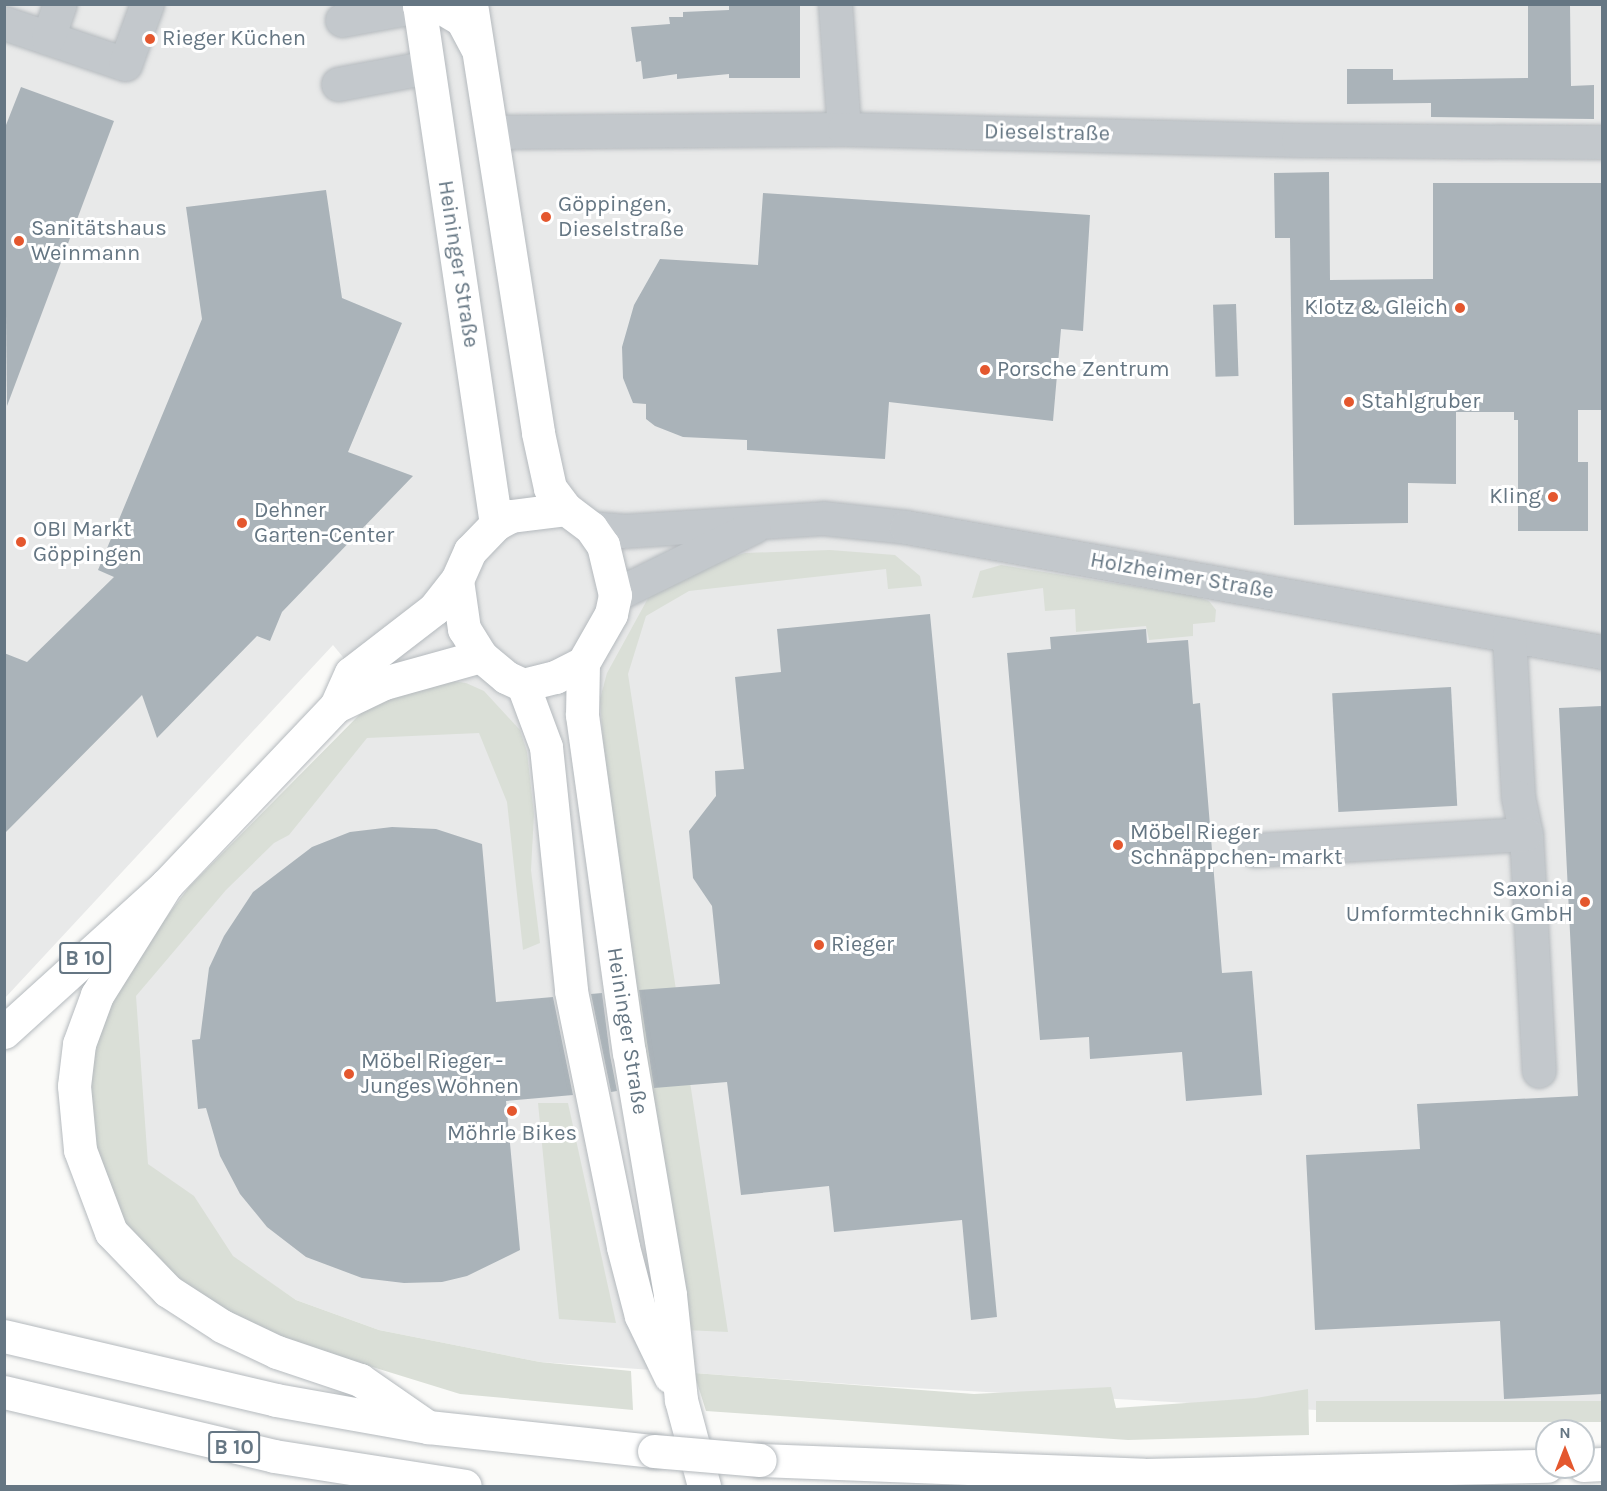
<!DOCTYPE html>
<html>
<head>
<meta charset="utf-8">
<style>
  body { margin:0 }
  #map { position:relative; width:1607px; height:1491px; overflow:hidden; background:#fafaf8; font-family:Karla,sans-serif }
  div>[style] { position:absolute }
  .built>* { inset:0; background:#e8e9e9 }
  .green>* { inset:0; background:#dadfd7; transform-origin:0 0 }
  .building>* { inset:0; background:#aab3b9; transform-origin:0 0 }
  .roads { filter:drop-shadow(0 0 2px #b5babe) drop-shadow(0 0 2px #b5babe) }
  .minor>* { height:33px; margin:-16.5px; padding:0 16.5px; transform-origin:16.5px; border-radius:16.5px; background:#c3c8cc }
  .major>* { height:33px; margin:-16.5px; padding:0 16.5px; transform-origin:16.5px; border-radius:16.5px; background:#fff }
  .highway>* { height:33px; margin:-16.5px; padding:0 16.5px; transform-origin:16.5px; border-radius:16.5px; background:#fff }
  .bridges { filter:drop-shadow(0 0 2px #b4b9bd) drop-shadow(0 0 2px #b4b9bd) }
  .highway-bridge>* { height:33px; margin:-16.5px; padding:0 16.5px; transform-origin:16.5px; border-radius:16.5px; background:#fff }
  .dots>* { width:16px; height:16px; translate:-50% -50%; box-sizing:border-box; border:3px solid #fff; border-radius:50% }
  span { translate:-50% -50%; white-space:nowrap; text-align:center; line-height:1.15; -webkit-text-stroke:6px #fff; paint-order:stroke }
  .shield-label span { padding:2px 4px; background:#fff; border:2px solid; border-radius:4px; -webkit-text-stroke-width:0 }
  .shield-label { font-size:21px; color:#657683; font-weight:700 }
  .poi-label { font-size:22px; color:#657683 }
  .left { translate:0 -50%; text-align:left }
  .right { translate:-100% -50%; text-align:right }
  .street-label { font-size:22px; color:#657683 }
  .frame { position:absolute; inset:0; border:6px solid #657683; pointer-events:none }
  .north { position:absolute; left:1535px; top:1419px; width:60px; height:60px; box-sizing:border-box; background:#fff; border:2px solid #c1c8cd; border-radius:50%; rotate:0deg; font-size:16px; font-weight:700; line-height:24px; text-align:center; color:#657683 }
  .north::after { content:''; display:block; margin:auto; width:21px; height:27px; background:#e4572e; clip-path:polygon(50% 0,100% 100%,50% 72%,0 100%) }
</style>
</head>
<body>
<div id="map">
  <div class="built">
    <i style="clip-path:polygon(5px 5px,1602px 5px,1602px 1401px,1316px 1410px,877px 1386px,540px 1362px,379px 1330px,296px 1300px,180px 1221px,124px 1127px,123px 1014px,190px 886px,388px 712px,333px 645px,5px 998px)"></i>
  </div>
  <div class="green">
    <i style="clip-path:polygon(830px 550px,895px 555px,920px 576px,922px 586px,888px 589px,886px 569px,689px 591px,646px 616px,628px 674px,728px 1332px,685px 1330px,605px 766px,600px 699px,607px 673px,652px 591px,694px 568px,745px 553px)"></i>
    <i style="clip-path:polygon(1001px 565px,1195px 596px,1209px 601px,1216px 610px,1215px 622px,1193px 624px,1193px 636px,1149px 640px,1146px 626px,1076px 632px,1075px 609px,1045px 611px,1043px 588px,972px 598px,980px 571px)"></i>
    <i style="clip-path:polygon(438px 679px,466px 683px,484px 691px,520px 730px,527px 752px,534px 814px,531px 870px,540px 943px,523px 950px,507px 802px,479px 733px,367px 738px,289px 835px,274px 843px,226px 890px,136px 996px,148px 1164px,194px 1196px,233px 1256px,296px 1300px,379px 1330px,540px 1362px,631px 1371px,633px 1410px,460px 1394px,256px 1331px,164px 1273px,113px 1209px,98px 1171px,85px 1083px,110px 1001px,147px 943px,189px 887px,361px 713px,390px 692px)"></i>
    <i style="clip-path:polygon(538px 1103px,568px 1103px,616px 1323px,559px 1319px)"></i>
    <i style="clip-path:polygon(694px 1373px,974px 1394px,1111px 1387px,1116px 1408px,1256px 1398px,1308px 1389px,1309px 1435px,1128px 1440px,706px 1411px)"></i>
    <i style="left:1602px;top:1401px;width:21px;height:286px;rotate:90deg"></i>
  </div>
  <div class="building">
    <i style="clip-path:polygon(729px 4px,800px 4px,800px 78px,729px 78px,729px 74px,677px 79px,677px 74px,643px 79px,641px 61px,636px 62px,631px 27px,670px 24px,669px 17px,683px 17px,683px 12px,729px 10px)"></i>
    <i style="clip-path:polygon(1528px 4px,1570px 4px,1571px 86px,1594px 85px,1594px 119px,1431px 117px,1431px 103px,1347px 104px,1347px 69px,1393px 69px,1393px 80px,1528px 78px)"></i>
    <i style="clip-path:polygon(21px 87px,114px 121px,7px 406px,4px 130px)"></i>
    <i style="clip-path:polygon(1329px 172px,1330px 280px,1433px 279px,1433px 183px,1602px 183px,1602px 410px,1578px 410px,1578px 462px,1588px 462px,1588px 531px,1518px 531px,1518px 420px,1514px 420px,1514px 412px,1456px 412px,1456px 484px,1408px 483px,1408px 523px,1294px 525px,1290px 238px,1275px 238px,1274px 173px)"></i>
    <i style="clip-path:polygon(326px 190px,342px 298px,402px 323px,348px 452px,413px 476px,282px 612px,270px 641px,257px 636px,157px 738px,142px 695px,4px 834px,4px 653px,27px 662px,114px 577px,98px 570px,202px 319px,186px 207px)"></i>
    <i style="clip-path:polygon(763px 193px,1090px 215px,1083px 331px,1061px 329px,1053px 421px,889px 402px,885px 459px,747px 450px,747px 440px,683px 437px,655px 426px,646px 419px,646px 404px,633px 403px,623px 378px,622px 347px,634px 305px,660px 259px,758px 265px)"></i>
    <i style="left:1236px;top:304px;width:72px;height:23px;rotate:88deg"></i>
    <i style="clip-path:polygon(930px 614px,997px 1317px,971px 1320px,962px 1220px,834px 1232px,829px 1186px,741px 1195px,727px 1082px,654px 1088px,639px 990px,720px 984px,712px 906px,693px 878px,689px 831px,716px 796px,715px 771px,744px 769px,735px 677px,781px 672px,777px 629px)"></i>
    <i style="clip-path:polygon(1146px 629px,1147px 643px,1188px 640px,1193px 704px,1200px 703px,1222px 973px,1252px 971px,1262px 1095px,1186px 1101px,1182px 1052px,1090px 1059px,1089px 1037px,1040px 1040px,1007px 653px,1051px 649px,1050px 637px)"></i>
    <i style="left:1451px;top:687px;width:119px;height:119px;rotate:87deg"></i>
    <i style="clip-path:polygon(1602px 706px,1602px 1394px,1504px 1399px,1500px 1321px,1315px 1330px,1306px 1155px,1420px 1149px,1417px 1104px,1578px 1096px,1559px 708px)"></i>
    <i style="clip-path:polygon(392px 827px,436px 829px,482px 844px,496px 1002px,553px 997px,573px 1095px,506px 1101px,520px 1250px,467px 1276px,442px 1282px,404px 1283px,362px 1278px,306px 1257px,267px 1227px,240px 1194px,220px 1156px,206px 1108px,198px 1109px,192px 1040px,200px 1039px,209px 968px,224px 936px,253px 892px,312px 847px,350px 832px)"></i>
    <i style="clip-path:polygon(602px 993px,610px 1055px,617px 1091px,611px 1092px,591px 994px)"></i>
  </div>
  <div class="roads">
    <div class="minor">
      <i style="left:835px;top:4px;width:125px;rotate:85.9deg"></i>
      <i style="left:342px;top:20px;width:78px;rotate:-10.3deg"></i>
      <i style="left:4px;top:23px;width:128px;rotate:18.7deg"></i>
      <i style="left:125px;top:64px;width:64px;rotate:-69.9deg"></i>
      <i style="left:48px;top:38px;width:36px;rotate:-71deg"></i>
      <i style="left:338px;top:84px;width:92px;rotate:-10.7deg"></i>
      <i style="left:491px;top:132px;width:353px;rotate:-0.5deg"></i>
      <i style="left:844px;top:129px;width:454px;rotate:1.4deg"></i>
      <i style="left:1298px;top:140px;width:304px;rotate:0.4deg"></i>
      <i style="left:591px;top:528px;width:32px;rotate:5deg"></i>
      <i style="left:623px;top:531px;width:200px;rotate:-3.7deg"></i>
      <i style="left:823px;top:518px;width:83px;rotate:6.2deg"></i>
      <i style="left:906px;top:527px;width:707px;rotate:10.18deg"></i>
      <i style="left:615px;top:595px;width:154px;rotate:-26.2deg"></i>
      <i style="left:1509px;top:635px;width:162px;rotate:86.8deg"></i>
      <i style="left:1518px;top:797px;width:38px;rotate:78deg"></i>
      <i style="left:1526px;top:834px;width:237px;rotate:86.9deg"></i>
      <i style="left:1255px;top:850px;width:271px;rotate:-3.4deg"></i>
    </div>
    <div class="major">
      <i style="left:419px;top:4px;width:526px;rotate:81.58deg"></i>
      <i style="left:471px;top:4px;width:434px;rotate:81.1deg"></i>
      <i style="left:538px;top:433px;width:56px;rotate:77.7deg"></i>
      <i style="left:550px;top:488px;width:26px;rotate:53deg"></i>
      <i style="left:419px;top:6px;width:20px"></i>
      <i style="left:439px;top:6px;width:27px;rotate:31deg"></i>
      <i style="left:462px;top:20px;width:30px;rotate:62deg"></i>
      <i style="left:566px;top:509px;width:31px;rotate:37deg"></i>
      <i style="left:591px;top:528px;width:21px;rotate:55deg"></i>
      <i style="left:603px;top:545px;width:51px;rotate:76.5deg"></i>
      <i style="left:615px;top:595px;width:19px;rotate:102deg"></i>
      <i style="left:611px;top:614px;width:56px;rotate:119.7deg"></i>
      <i style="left:583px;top:663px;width:31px;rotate:153deg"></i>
      <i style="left:555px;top:677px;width:33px;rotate:166deg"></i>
      <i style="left:523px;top:685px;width:19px;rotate:-155deg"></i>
      <i style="left:506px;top:677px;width:33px;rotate:-140deg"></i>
      <i style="left:481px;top:656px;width:32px;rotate:-122deg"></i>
      <i style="left:464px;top:629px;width:49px;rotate:-98.1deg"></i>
      <i style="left:457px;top:580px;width:32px;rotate:-66deg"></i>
      <i style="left:470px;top:551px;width:37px;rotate:-46deg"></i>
      <i style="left:496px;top:524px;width:17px;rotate:-28deg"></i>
      <i style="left:511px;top:516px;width:55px;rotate:-7.3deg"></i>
      <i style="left:583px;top:663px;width:52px;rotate:91.1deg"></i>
      <i style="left:582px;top:715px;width:340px;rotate:82.1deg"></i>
      <i style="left:629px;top:1052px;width:246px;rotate:80.4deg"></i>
      <i style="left:670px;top:1295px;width:106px;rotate:84deg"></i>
      <i style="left:681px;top:1400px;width:89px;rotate:75deg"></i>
      <i style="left:523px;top:685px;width:66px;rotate:69.6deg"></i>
      <i style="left:546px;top:747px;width:245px;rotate:84.1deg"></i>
      <i style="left:571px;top:991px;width:261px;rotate:78.5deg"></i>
      <i style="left:623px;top:1247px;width:71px;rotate:75.4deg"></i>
      <i style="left:641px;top:1316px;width:67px;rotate:64.2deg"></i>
    </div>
    <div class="highway">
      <i style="left:336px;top:706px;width:53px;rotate:-25.6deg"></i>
      <i style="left:384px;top:683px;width:101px;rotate:-15.6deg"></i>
      <i style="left:166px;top:885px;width:130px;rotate:122.1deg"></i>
      <i style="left:97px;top:995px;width:52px;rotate:110.2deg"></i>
      <i style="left:79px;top:1044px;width:42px;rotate:96.8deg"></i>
      <i style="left:74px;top:1086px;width:64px;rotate:84.6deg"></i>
      <i style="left:80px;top:1150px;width:88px;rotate:69.3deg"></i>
      <i style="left:111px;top:1232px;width:82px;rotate:46deg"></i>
      <i style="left:168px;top:1291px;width:64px;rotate:32.9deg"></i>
      <i style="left:222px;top:1326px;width:61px;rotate:25.3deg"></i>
      <i style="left:277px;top:1352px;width:88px;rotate:18.6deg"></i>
      <i style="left:360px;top:1380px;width:83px;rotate:34.7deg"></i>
      <i style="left:4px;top:1032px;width:219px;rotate:-42.2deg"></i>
      <i style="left:166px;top:885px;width:247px;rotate:-46.5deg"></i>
      <i style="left:336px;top:706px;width:36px;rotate:-66deg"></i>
      <i style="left:351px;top:673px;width:105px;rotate:-37.6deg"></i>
      <i style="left:434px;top:609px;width:37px;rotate:-52deg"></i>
      <i style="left:4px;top:1336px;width:279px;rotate:13.2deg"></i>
      <i style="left:276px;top:1400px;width:154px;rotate:10.1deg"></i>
      <i style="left:428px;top:1427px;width:227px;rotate:6.1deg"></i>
      <i style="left:4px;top:1392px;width:277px;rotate:13.3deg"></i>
      <i style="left:274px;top:1456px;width:193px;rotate:8.9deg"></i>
      <i style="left:760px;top:1460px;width:384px;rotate:2.2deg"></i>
      <i style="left:1144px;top:1475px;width:403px;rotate:-1.3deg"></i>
      <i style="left:1583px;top:1465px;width:19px;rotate:-3deg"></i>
    </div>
  </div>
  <div class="bridges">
    <div class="highway-bridge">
      <i style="left:654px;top:1451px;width:106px;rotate:4.9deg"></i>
    </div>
  </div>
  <div class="dots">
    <i style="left:150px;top:39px;background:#e4572e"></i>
    <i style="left:546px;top:217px;background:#e4572e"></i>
    <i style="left:19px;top:241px;background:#e4572e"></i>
    <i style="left:1460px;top:308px;background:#e4572e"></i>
    <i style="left:985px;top:370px;background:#e4572e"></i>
    <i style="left:1349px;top:402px;background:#e4572e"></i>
    <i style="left:1553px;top:497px;background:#e4572e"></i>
    <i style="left:242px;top:523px;background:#e4572e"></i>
    <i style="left:21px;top:542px;background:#e4572e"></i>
    <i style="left:1118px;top:845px;background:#e4572e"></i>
    <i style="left:1585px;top:902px;background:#e4572e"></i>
    <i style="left:819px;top:945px;background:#e4572e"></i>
    <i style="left:349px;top:1074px;background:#e4572e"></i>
    <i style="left:512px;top:1111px;background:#e4572e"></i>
  </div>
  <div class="shield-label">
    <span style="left:85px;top:958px">B 10</span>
    <span style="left:234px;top:1447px">B 10</span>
  </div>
  <div class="poi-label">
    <span class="left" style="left:162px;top:39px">Rieger Küchen</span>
    <span class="left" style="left:558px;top:217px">Göppingen,<br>Dieselstraße</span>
    <span class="left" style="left:31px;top:241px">Sanitätshaus<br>Weinmann</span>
    <span class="right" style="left:1448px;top:308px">Klotz &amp; Gleich</span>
    <span class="left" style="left:997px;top:370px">Porsche Zentrum</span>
    <span class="left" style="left:1361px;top:402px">Stahlgruber</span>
    <span class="right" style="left:1541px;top:497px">Kling</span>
    <span class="left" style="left:254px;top:523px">Dehner<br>Garten-Center</span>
    <span class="left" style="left:33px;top:542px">OBI Markt<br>Göppingen</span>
    <span class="left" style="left:1130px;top:845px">Möbel Rieger<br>Schnäppchen- markt</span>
    <span class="right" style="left:1573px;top:902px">Saxonia<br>Umformtechnik GmbH</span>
    <span class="left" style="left:831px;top:945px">Rieger</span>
    <span class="left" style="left:361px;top:1074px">Möbel Rieger -<br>Junges Wohnen</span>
    <span style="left:512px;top:1134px">Möhrle Bikes</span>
  </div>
  <div class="street-label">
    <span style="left:1047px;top:133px;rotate:1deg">Dieselstraße</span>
    <span style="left:458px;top:264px;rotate:81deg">Heininger Straße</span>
    <span style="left:1182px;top:576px;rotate:10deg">Holzheimer Straße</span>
    <span style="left:627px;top:1031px;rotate:81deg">Heininger Straße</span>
  </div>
  <div class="frame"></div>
  <div class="north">N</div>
</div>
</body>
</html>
